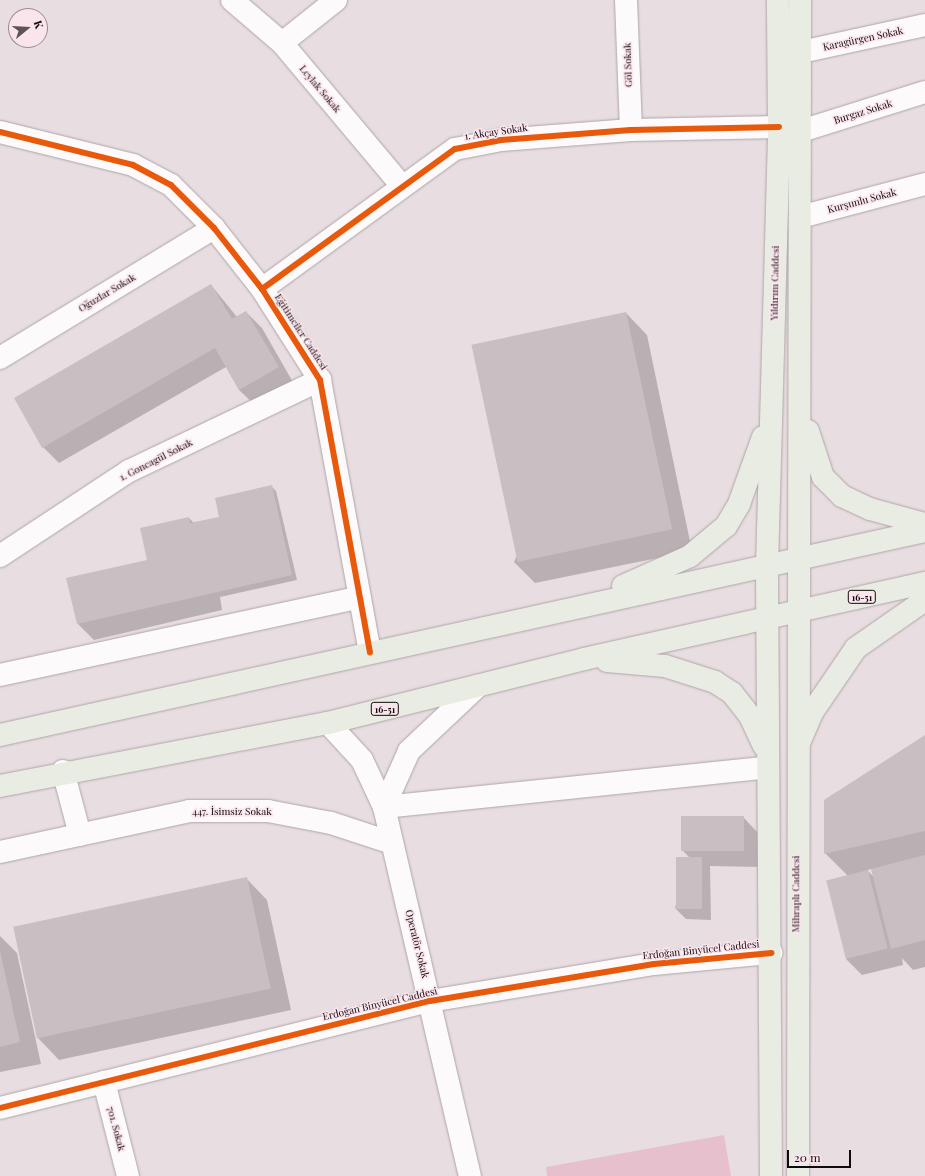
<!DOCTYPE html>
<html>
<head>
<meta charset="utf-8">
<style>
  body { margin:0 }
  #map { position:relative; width:925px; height:1176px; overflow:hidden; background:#e8dde0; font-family:"Playfair Display",serif }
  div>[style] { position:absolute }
  .green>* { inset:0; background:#e7c0ce }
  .shadow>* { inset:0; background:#0003 }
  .building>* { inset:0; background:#c8bfc2; transform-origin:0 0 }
  .roads { filter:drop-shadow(0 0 1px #aea5a8) drop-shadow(0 0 1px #aea5a8) }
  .minor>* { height:22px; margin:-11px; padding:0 11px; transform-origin:11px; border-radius:11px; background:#fcfafa }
  .major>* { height:22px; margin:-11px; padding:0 11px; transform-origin:11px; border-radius:11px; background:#e9ece3 }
  .cycleway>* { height:6px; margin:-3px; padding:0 3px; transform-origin:3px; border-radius:3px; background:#e8590c }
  span { translate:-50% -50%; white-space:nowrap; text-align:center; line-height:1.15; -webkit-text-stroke:3px #fae5ec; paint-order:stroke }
  .shield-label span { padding:1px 3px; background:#fae5ec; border:1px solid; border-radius:3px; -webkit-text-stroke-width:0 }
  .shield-label { font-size:9px; color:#110a0d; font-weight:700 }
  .street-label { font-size:10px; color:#110a0d }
  .north { position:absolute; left:8px; top:8px; width:40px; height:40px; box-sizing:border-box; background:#fae5ec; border:1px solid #9d8d93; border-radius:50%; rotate:72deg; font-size:11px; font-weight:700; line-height:16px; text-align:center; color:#110a0d }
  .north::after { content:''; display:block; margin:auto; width:14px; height:18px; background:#5c5457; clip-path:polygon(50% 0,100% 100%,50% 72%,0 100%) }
  .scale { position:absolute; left:787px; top:1150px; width:64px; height:18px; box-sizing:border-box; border:2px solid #110a0d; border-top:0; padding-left:5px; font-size:12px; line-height:14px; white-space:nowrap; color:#110a0d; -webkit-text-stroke:3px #fae5ec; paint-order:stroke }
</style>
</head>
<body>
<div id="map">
  <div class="green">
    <i style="clip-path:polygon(724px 1135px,731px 1176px,547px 1176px,546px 1167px)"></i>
  </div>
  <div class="shadow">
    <i style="clip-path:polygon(211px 285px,237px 317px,246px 312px,262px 328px,294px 384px,256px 406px,239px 390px,226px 367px,59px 463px,43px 447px)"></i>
    <i style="clip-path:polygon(626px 313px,647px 335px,692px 551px,535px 583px,514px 562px)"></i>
    <i style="clip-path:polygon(271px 486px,276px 491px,297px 580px,220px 597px,222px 610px,94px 640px,77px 623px,149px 560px,189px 518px,194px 523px,220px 518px)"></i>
    <i style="clip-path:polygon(evenodd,925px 736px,925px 967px,913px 970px,902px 958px,903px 965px,862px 975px,846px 959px,848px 876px,825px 853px,925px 736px,872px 869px,874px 877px,867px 870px,872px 869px)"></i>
    <i style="clip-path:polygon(743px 817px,759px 834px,759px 867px,710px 866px,711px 920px,686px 919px,675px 908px,690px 858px,682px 850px)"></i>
    <i style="clip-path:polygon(246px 878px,267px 900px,291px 1010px,59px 1060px,38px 1038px)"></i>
    <i style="clip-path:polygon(0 936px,17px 953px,41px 1064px,0 1072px)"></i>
  </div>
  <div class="building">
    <i style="clip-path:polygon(211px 284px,232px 319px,246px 311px,279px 367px,239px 390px,215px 348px,42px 448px,14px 398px)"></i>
    <i style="left:626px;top:312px;width:222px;height:158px;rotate:78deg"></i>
    <i style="clip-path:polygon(272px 485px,292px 575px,77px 624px,66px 578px,147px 560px,140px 528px,189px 517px,190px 523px,219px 517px,215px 498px)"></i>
    <i style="clip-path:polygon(925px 735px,925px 831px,824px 854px,824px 800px)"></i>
    <i style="left:681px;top:816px;width:63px;height:35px"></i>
    <i style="clip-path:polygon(925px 855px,925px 940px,891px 949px,871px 869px)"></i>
    <i style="left:676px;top:857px;width:26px;height:52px"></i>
    <i style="left:868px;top:870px;width:81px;height:43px;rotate:76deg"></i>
    <i style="left:247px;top:877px;width:114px;height:239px;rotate:78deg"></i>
    <i style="clip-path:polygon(0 951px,20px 1042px,0 1047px)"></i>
  </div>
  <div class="roads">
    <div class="minor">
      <i style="left:232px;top:0;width:66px;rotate:40.7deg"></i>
      <i style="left:282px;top:43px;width:185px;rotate:50deg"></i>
      <i style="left:626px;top:0;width:130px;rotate:87.8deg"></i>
      <i style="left:282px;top:43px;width:69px;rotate:-38.5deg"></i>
      <i style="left:801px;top:52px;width:127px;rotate:-12.3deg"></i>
      <i style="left:801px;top:131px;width:130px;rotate:-17.5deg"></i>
      <i style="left:0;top:132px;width:137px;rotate:13.9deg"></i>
      <i style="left:133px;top:165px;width:43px;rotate:27.8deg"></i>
      <i style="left:171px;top:185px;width:61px;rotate:45deg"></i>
      <i style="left:214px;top:228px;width:78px;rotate:51.8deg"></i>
      <i style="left:262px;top:289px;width:108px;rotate:57.5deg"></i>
      <i style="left:320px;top:380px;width:277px;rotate:79.6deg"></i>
      <i style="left:800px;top:217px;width:129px;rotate:-14.8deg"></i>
      <i style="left:262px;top:289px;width:238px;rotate:-36deg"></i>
      <i style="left:455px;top:149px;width:47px;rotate:-11.1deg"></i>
      <i style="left:501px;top:140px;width:130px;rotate:-4.4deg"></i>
      <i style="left:631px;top:130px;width:148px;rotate:-1.2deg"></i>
      <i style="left:0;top:358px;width:250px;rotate:-31.3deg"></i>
      <i style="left:0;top:556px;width:154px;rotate:-33.4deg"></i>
      <i style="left:129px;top:471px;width:212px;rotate:-25.5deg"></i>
      <i style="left:0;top:675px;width:368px;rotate:-12.2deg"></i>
      <i style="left:328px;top:723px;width:50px;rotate:47.4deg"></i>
      <i style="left:362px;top:760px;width:52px;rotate:64.9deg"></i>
      <i style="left:384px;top:807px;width:379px;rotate:76.9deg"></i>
      <i style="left:63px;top:771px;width:66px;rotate:75.1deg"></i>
      <i style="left:384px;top:807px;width:386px;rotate:-5.9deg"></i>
      <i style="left:384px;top:807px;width:61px;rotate:-65.9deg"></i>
      <i style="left:409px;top:751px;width:95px;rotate:-43.3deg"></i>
      <i style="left:0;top:852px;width:193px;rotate:-12.2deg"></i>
      <i style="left:189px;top:811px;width:79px"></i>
      <i style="left:268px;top:811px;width:64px;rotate:10.8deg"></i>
      <i style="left:331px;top:823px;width:64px;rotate:18.2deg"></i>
      <i style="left:104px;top:1082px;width:97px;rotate:75.7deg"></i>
      <i style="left:0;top:1108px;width:443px;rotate:-14deg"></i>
      <i style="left:430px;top:1001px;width:227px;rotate:-9.4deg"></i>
      <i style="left:654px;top:964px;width:118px;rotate:-5.4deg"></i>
    </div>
    <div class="major">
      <i style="left:808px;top:431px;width:48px;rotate:71.9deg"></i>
      <i style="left:823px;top:477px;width:27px;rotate:45deg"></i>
      <i style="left:842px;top:496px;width:31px;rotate:25deg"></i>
      <i style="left:870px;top:509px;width:57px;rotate:15.3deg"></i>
      <i style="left:623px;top:586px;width:73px;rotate:-24.1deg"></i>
      <i style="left:690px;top:556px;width:47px;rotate:-39.8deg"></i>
      <i style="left:726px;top:526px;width:26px;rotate:-59deg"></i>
      <i style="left:739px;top:504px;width:71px;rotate:-70.3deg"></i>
      <i style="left:607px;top:661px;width:58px;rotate:4.9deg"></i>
      <i style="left:665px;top:666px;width:52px;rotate:17.7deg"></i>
      <i style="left:715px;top:682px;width:20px;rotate:33deg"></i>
      <i style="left:732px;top:693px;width:29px;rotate:52deg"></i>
      <i style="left:750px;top:716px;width:33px;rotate:65deg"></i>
      <i style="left:0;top:735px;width:947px;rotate:-12.44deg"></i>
      <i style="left:800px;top:741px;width:33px;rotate:-67deg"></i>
      <i style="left:813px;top:711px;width:76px;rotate:-55.7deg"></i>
      <i style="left:856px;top:648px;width:84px;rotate:-34.8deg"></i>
      <i style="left:0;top:786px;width:334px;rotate:-10.9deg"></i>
      <i style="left:328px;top:723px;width:264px;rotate:-14deg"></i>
      <i style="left:584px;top:659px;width:349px;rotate:-12.6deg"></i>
      <i style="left:771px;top:1176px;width:610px;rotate:-90.38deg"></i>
      <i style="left:767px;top:566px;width:439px;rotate:-88.4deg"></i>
      <i style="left:779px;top:127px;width:127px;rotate:-90.5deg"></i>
      <i style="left:798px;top:1176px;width:1176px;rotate:-89.9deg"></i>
    </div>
  </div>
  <div class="cycleway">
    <i style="left:0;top:132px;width:137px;rotate:13.9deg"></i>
    <i style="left:133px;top:165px;width:43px;rotate:27.8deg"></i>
    <i style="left:171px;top:185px;width:61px;rotate:45deg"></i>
    <i style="left:214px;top:228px;width:78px;rotate:51.8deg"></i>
    <i style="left:262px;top:289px;width:108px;rotate:57.5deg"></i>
    <i style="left:320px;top:380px;width:277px;rotate:79.6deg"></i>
    <i style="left:262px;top:289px;width:238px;rotate:-36deg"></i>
    <i style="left:455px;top:149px;width:47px;rotate:-11.1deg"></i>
    <i style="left:501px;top:140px;width:130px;rotate:-4.4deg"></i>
    <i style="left:631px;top:130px;width:148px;rotate:-1.2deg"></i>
    <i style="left:0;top:1108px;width:443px;rotate:-14deg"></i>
    <i style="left:430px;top:1001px;width:227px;rotate:-9.4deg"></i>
    <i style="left:654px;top:964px;width:118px;rotate:-5.4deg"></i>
  </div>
  <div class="shield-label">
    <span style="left:862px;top:597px">16-51</span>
    <span style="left:385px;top:709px">16-51</span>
  </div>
  <div class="street-label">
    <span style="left:863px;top:39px;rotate:-12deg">Karagürgen Sokak</span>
    <span style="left:628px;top:65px;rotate:-92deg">Göl Sokak</span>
    <span style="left:320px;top:89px;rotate:50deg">Leylak Sokak</span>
    <span style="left:863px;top:112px;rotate:-17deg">Burgaz Sokak</span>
    <span style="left:496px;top:132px;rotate:-8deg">1. Akçay Sokak</span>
    <span style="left:862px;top:201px;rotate:-15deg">Kurşunlu Sokak</span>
    <span style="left:775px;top:283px;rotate:-89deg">Yıldırım Caddesi</span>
    <span style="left:107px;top:293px;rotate:-31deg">Oğuzlar Sokak</span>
    <span style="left:301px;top:332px;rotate:57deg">Eğitimciler Caddesi</span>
    <span style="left:156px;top:460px;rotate:-27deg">1. Goncagül Sokak</span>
    <span style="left:232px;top:812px">447. İsimsiz Sokak</span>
    <span style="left:796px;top:894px;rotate:-90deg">Mihraplı Caddesi</span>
    <span style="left:417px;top:944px;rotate:76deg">Operatör Sokak</span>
    <span style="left:701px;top:950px;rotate:-6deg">Erdoğan Binyücel Caddesi</span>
    <span style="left:380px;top:1004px;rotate:-13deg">Erdoğan Binyücel Caddesi</span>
    <span style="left:116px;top:1129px;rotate:75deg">701. Sokak</span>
  </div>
  <div class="north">K</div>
  <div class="scale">20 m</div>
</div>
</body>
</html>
